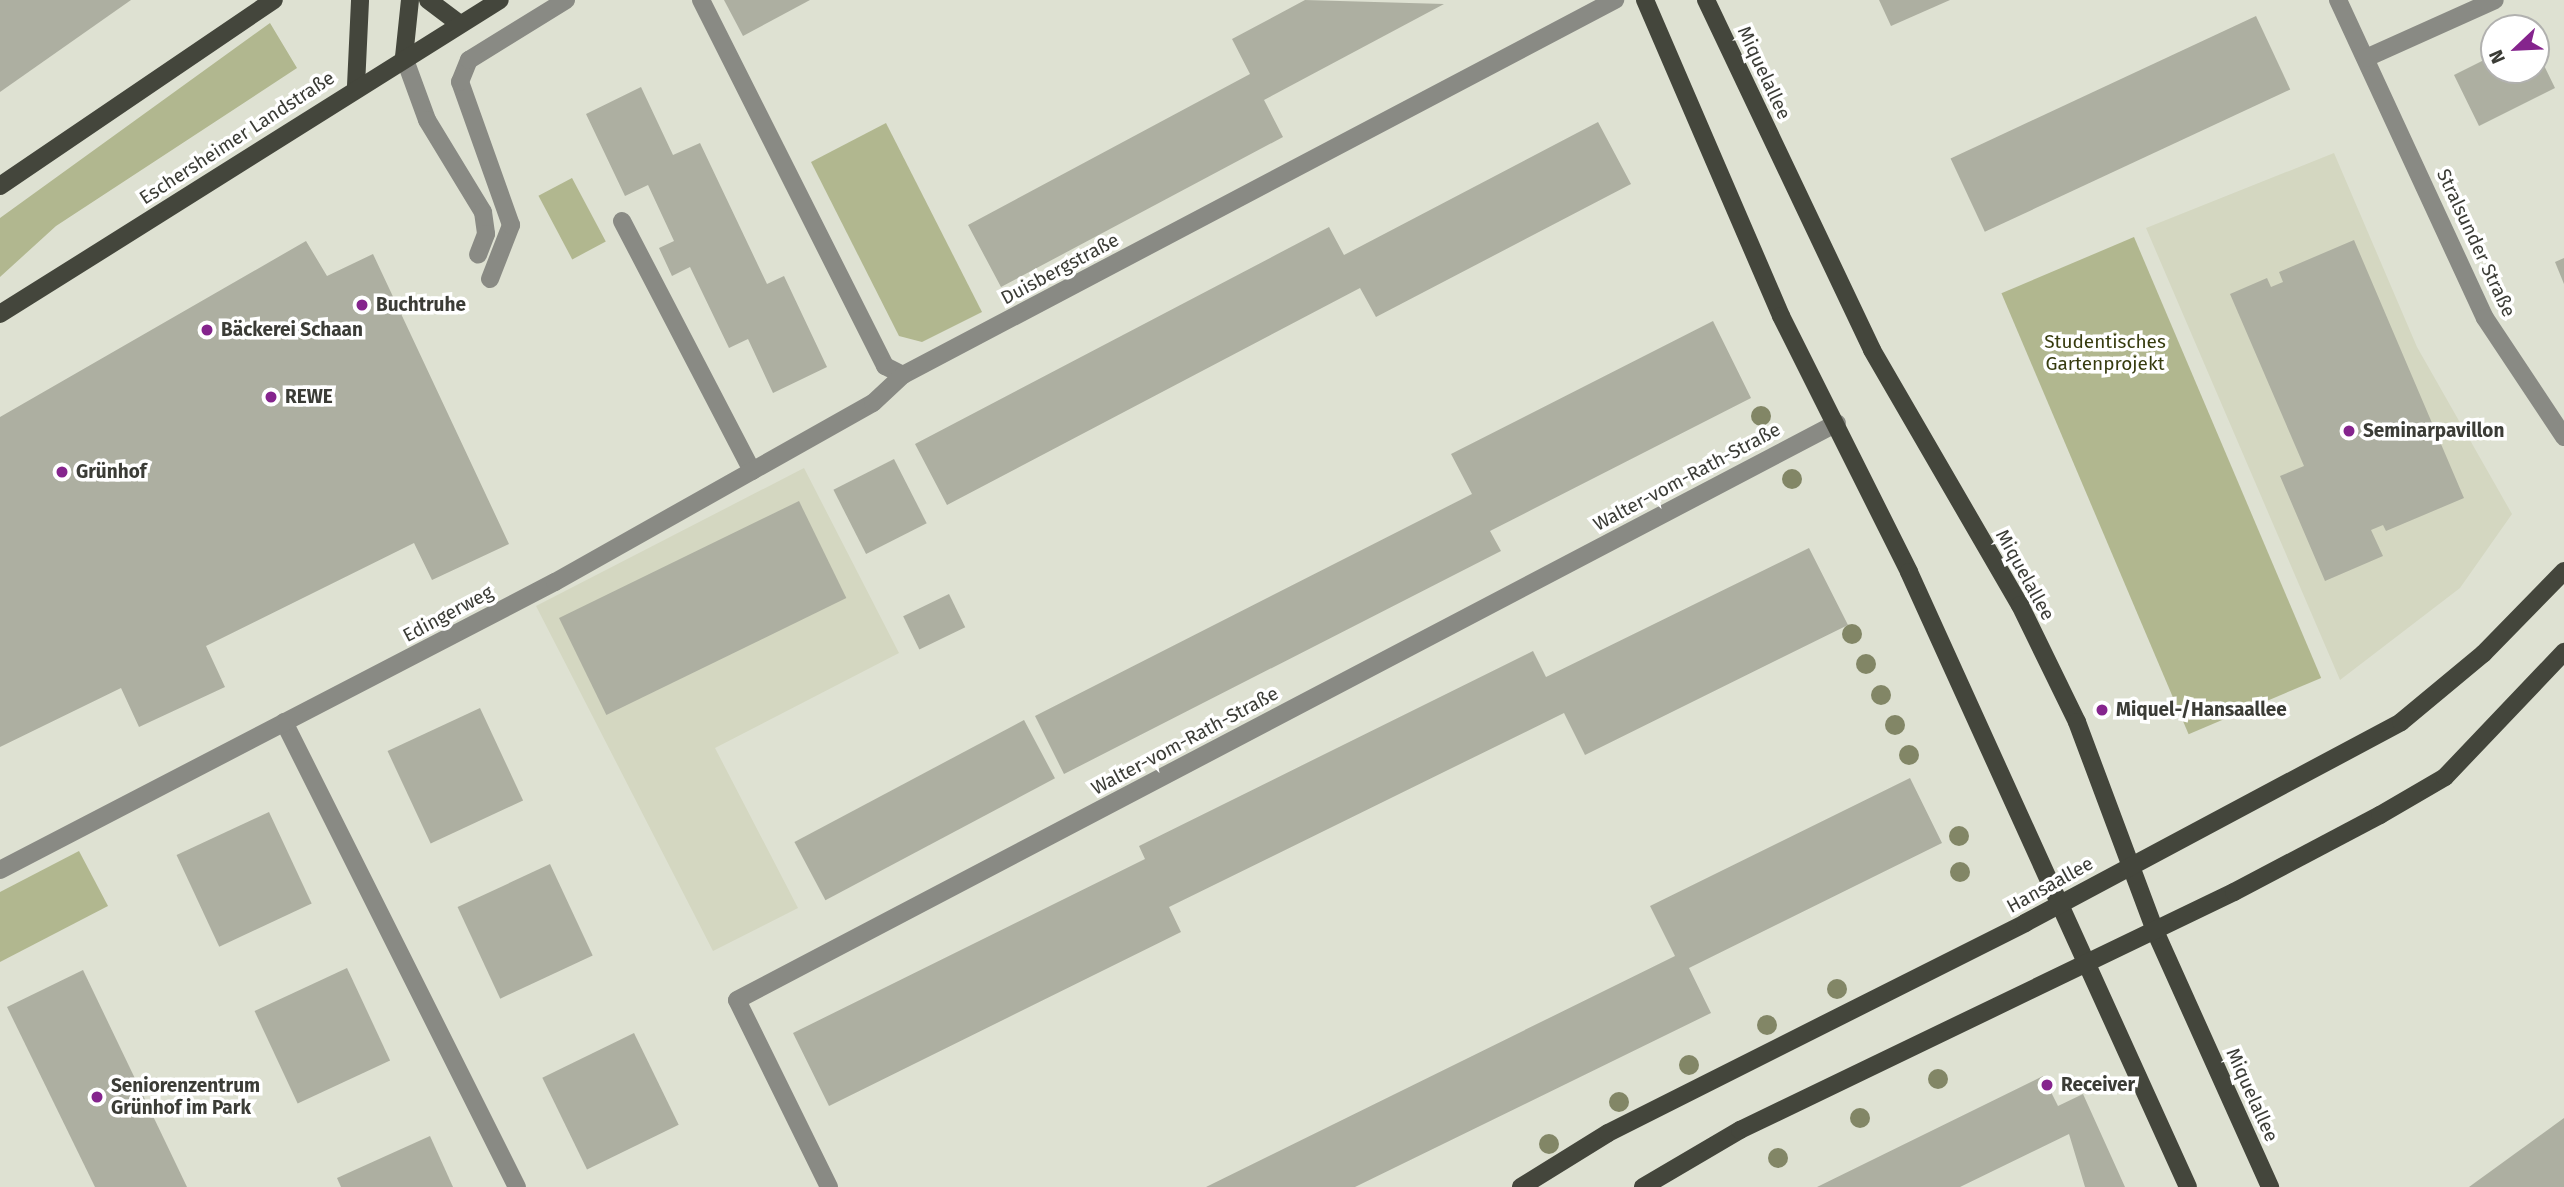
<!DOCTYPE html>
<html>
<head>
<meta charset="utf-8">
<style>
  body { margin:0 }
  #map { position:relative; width:2564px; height:1187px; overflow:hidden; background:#dee1d2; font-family:"Fira Sans",sans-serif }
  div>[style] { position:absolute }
  .built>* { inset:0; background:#d4d7c1 }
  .green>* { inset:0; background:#b1b78f; transform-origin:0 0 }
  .building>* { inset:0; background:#adafa1; transform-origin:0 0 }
  .minor>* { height:18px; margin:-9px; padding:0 9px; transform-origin:9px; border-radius:9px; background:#898a84 }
  .major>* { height:18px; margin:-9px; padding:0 9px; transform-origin:9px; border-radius:9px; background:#44463c }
  .trees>* { width:20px; height:20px; margin:-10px; border-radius:50%; background:#828666 }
  .dots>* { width:19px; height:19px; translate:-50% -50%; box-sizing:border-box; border:4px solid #fff; border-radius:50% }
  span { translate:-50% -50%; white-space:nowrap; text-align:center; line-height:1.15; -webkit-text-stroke:7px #fff; paint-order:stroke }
  .street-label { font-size:19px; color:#3b3c36 }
  .poi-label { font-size:19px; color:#3b3c36; font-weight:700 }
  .left { translate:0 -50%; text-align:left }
  .park-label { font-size:19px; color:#363b0e }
  .north { position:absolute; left:2480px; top:14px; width:70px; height:70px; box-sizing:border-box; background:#fff; border:2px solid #b1b1af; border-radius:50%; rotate:247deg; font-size:19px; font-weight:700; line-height:28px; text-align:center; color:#3b3c36 }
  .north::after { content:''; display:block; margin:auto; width:24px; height:32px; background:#85248d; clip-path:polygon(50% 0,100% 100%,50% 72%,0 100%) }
</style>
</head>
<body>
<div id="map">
  <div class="built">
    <i style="clip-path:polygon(2334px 153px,2417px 347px,2512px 514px,2460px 588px,2340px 680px,2146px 228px)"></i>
    <i style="clip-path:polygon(804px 468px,899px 653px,715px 748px,798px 908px,713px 951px,536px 606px)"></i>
  </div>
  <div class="green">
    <i style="clip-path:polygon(270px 23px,297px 68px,56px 226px,0 277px,0 218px)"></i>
    <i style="clip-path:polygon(886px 123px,982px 312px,922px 342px,899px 336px,811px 162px)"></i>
    <i style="left:572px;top:178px;width:72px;height:38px;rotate:62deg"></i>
    <i style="left:2134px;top:237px;width:479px;height:144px;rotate:67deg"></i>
    <i style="clip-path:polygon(79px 851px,108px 906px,0 962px,0 892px)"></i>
  </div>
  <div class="building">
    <i style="clip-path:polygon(0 0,131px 0,0 92px)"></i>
    <i style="clip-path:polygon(724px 0,810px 0,743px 36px)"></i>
    <i style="clip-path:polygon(1305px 0,1444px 4px,1264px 100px,1283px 137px,1001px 287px,968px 225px,1250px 74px,1232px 39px)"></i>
    <i style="clip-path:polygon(1879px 0,1950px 0,1891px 26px)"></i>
    <i style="left:2256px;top:16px;width:81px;height:337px;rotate:65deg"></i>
    <i style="clip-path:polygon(2536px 49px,2555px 88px,2479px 126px,2454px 75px,2494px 55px,2494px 70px,2536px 70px)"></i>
    <i style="clip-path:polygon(641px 87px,673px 155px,700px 143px,767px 284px,784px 276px,827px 367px,773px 393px,748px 339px,729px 348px,690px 267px,672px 276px,659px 248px,674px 241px,648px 185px,625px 196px,586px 114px)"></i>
    <i style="clip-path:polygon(1598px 122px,1631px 184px,1376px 317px,1360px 288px,947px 505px,915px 444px,1329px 227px,1344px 255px)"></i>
    <i style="clip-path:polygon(2354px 240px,2464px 498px,2386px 531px,2383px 525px,2371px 530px,2383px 556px,2325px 581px,2280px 476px,2304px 466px,2230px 294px,2267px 278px,2271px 287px,2283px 282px,2279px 272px)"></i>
    <i style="clip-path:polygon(306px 241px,327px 276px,373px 254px,509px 544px,432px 580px,414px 543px,206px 646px,225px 687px,139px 727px,121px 688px,0 747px,0 417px)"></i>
    <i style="clip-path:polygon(2564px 258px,2564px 284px,2555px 262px)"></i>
    <i style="clip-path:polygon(1713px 321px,1751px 398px,1490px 531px,1501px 551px,1064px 774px,1035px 716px,1472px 494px,1451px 454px)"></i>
    <i style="left:894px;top:459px;width:72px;height:68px;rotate:63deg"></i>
    <i style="left:799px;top:501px;width:108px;height:267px;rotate:64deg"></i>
    <i style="clip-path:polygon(1809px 548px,1848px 625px,1585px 755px,1564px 713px,1169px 907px,1181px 932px,829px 1106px,793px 1033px,1145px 859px,1139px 846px,1533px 651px,1546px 677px)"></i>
    <i style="left:949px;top:594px;width:37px;height:51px;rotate:64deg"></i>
    <i style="left:480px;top:708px;width:102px;height:102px;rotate:65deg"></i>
    <i style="left:1024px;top:720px;width:66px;height:260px;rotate:62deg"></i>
    <i style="clip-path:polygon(1910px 778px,1942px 843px,1689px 968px,1711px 1013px,1355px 1187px,1206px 1187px,1675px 956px,1650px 906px)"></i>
    <i style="left:269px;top:812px;width:101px;height:102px;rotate:65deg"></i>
    <i style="left:550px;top:864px;width:101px;height:102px;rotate:65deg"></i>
    <i style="left:347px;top:968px;width:102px;height:102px;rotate:65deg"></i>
    <i style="clip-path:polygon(83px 970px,187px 1187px,95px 1187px,7px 1007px)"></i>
    <i style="left:634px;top:1033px;width:102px;height:102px;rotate:64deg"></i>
    <i style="clip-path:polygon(2043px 1076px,2058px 1106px,2083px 1094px,2125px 1187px,2085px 1187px,2069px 1134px,1960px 1187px,1817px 1187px)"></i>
    <i style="clip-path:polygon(2564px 1118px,2564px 1187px,2469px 1187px)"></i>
    <i style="clip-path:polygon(430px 1136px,453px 1187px,341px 1187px,337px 1178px)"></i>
  </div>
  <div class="minor">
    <i style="left:701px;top:0;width:410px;rotate:63.3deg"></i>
    <i style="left:885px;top:366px;width:20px;rotate:27deg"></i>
    <i style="left:903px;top:375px;width:805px;rotate:-27.78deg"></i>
    <i style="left:2338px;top:0;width:350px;rotate:65.2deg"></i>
    <i style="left:2485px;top:318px;width:143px;rotate:56.4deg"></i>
    <i style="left:404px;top:57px;width:67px;rotate:69.9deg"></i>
    <i style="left:427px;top:120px;width:108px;rotate:58.7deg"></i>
    <i style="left:483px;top:212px;width:22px;rotate:82deg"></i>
    <i style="left:486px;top:234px;width:22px;rotate:111deg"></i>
    <i style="left:2366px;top:58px;width:141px;rotate:-24.2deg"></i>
    <i style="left:622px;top:221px;width:282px;rotate:62.5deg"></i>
    <i style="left:490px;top:279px;width:58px;rotate:-68.7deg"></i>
    <i style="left:511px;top:225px;width:152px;rotate:-109.6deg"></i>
    <i style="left:460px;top:82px;width:24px;rotate:-68deg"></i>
    <i style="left:469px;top:60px;width:114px;rotate:-31.7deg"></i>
    <i style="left:284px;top:722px;width:520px;rotate:63.39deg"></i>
    <i style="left:0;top:870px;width:625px;rotate:-27.43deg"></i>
    <i style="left:555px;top:582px;width:365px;rotate:-29.4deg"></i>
    <i style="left:873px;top:403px;width:41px;rotate:-43deg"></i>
    <i style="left:829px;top:1187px;width:208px;rotate:-116.2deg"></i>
    <i style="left:737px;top:1000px;width:1242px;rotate:-27.68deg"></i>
  </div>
  <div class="major">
    <i style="left:428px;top:0;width:39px;rotate:37deg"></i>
    <i style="left:1645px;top:0;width:344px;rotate:66.7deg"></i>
    <i style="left:1781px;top:316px;width:286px;rotate:63.4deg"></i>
    <i style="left:1909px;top:572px;width:675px;rotate:65.6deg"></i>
    <i style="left:1706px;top:0;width:387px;rotate:64.6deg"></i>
    <i style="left:1872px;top:350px;width:295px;rotate:59.9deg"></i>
    <i style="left:2020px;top:605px;width:130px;rotate:64deg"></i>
    <i style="left:2077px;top:722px;width:223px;rotate:69.5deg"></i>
    <i style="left:2155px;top:931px;width:281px;rotate:65.8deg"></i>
    <i style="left:404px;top:57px;width:57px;rotate:-84deg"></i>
    <i style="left:356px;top:86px;width:86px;rotate:-87.3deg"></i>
    <i style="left:0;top:186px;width:331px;rotate:-34.2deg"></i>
    <i style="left:0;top:314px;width:590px;rotate:-32.13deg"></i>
    <i style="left:1521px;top:1187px;width:102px;rotate:-31.8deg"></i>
    <i style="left:1608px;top:1133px;width:467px;rotate:-26.7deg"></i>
    <i style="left:2025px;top:923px;width:426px;rotate:-28.1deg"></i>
    <i style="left:2401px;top:722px;width:107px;rotate:-39.7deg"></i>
    <i style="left:2483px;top:654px;width:116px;rotate:-45.7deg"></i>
    <i style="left:1643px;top:1187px;width:113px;rotate:-30.4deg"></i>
    <i style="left:1740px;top:1130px;width:548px;rotate:-25.72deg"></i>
    <i style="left:2234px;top:892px;width:165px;rotate:-27.8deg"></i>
    <i style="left:2380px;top:815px;width:75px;rotate:-30.3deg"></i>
    <i style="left:2445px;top:777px;width:173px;rotate:-46.4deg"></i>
  </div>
  <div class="trees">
    <i style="left:1761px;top:416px"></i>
    <i style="left:1792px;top:479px"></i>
    <i style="left:1852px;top:634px"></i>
    <i style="left:1866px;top:664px"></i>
    <i style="left:1881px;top:695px"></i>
    <i style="left:1895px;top:725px"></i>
    <i style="left:1909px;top:755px"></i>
    <i style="left:1959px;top:836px"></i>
    <i style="left:1960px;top:872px"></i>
    <i style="left:1837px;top:989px"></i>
    <i style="left:1767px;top:1025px"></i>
    <i style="left:1689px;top:1065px"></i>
    <i style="left:1938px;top:1079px"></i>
    <i style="left:1619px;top:1102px"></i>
    <i style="left:1860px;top:1118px"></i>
    <i style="left:1549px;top:1144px"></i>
    <i style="left:1778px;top:1158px"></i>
  </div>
  <div class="dots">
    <i style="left:362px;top:305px;background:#85248d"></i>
    <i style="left:207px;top:330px;background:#85248d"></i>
    <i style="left:271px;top:397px;background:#85248d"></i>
    <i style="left:2349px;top:431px;background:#85248d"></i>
    <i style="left:62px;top:472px;background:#85248d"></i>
    <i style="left:2102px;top:710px;background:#85248d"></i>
    <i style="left:2047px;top:1085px;background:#85248d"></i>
    <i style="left:97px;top:1097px;background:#85248d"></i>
  </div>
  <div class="street-label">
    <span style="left:1764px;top:73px;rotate:65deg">Miquelallee</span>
    <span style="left:237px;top:138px;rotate:-33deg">Eschersheimer Landstraße</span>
    <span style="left:2476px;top:243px;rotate:65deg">Stralsunder Straße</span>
    <span style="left:1060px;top:269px;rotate:-28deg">Duisbergstraße</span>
    <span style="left:1687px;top:477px;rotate:-28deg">Walter-vom-Rath-Straße</span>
    <span style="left:2025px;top:575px;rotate:61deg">Miquelallee</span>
    <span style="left:448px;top:614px;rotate:-28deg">Edingerweg</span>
    <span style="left:1185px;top:741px;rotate:-28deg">Walter-vom-Rath-Straße</span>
    <span style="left:2050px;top:885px;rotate:-29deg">Hansaallee</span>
    <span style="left:2252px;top:1095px;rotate:66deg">Miquelallee</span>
  </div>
  <div class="poi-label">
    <span class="left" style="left:376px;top:305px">Buchtruhe</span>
    <span class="left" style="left:221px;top:330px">Bäckerei Schaan</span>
    <span class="left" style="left:285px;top:397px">REWE</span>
    <span class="left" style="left:2363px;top:431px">Seminarpavillon</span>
    <span class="left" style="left:76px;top:472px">Grünhof</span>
    <span class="left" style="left:2116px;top:710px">Miquel-/Hansaallee</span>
    <span class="left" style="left:2061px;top:1085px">Receiver</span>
    <span class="left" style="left:111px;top:1097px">Seniorenzentrum<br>Grünhof im Park</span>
  </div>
  <div class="park-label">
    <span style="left:2105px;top:353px">Studentisches<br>Gartenprojekt</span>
  </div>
  <div class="north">N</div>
</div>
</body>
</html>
